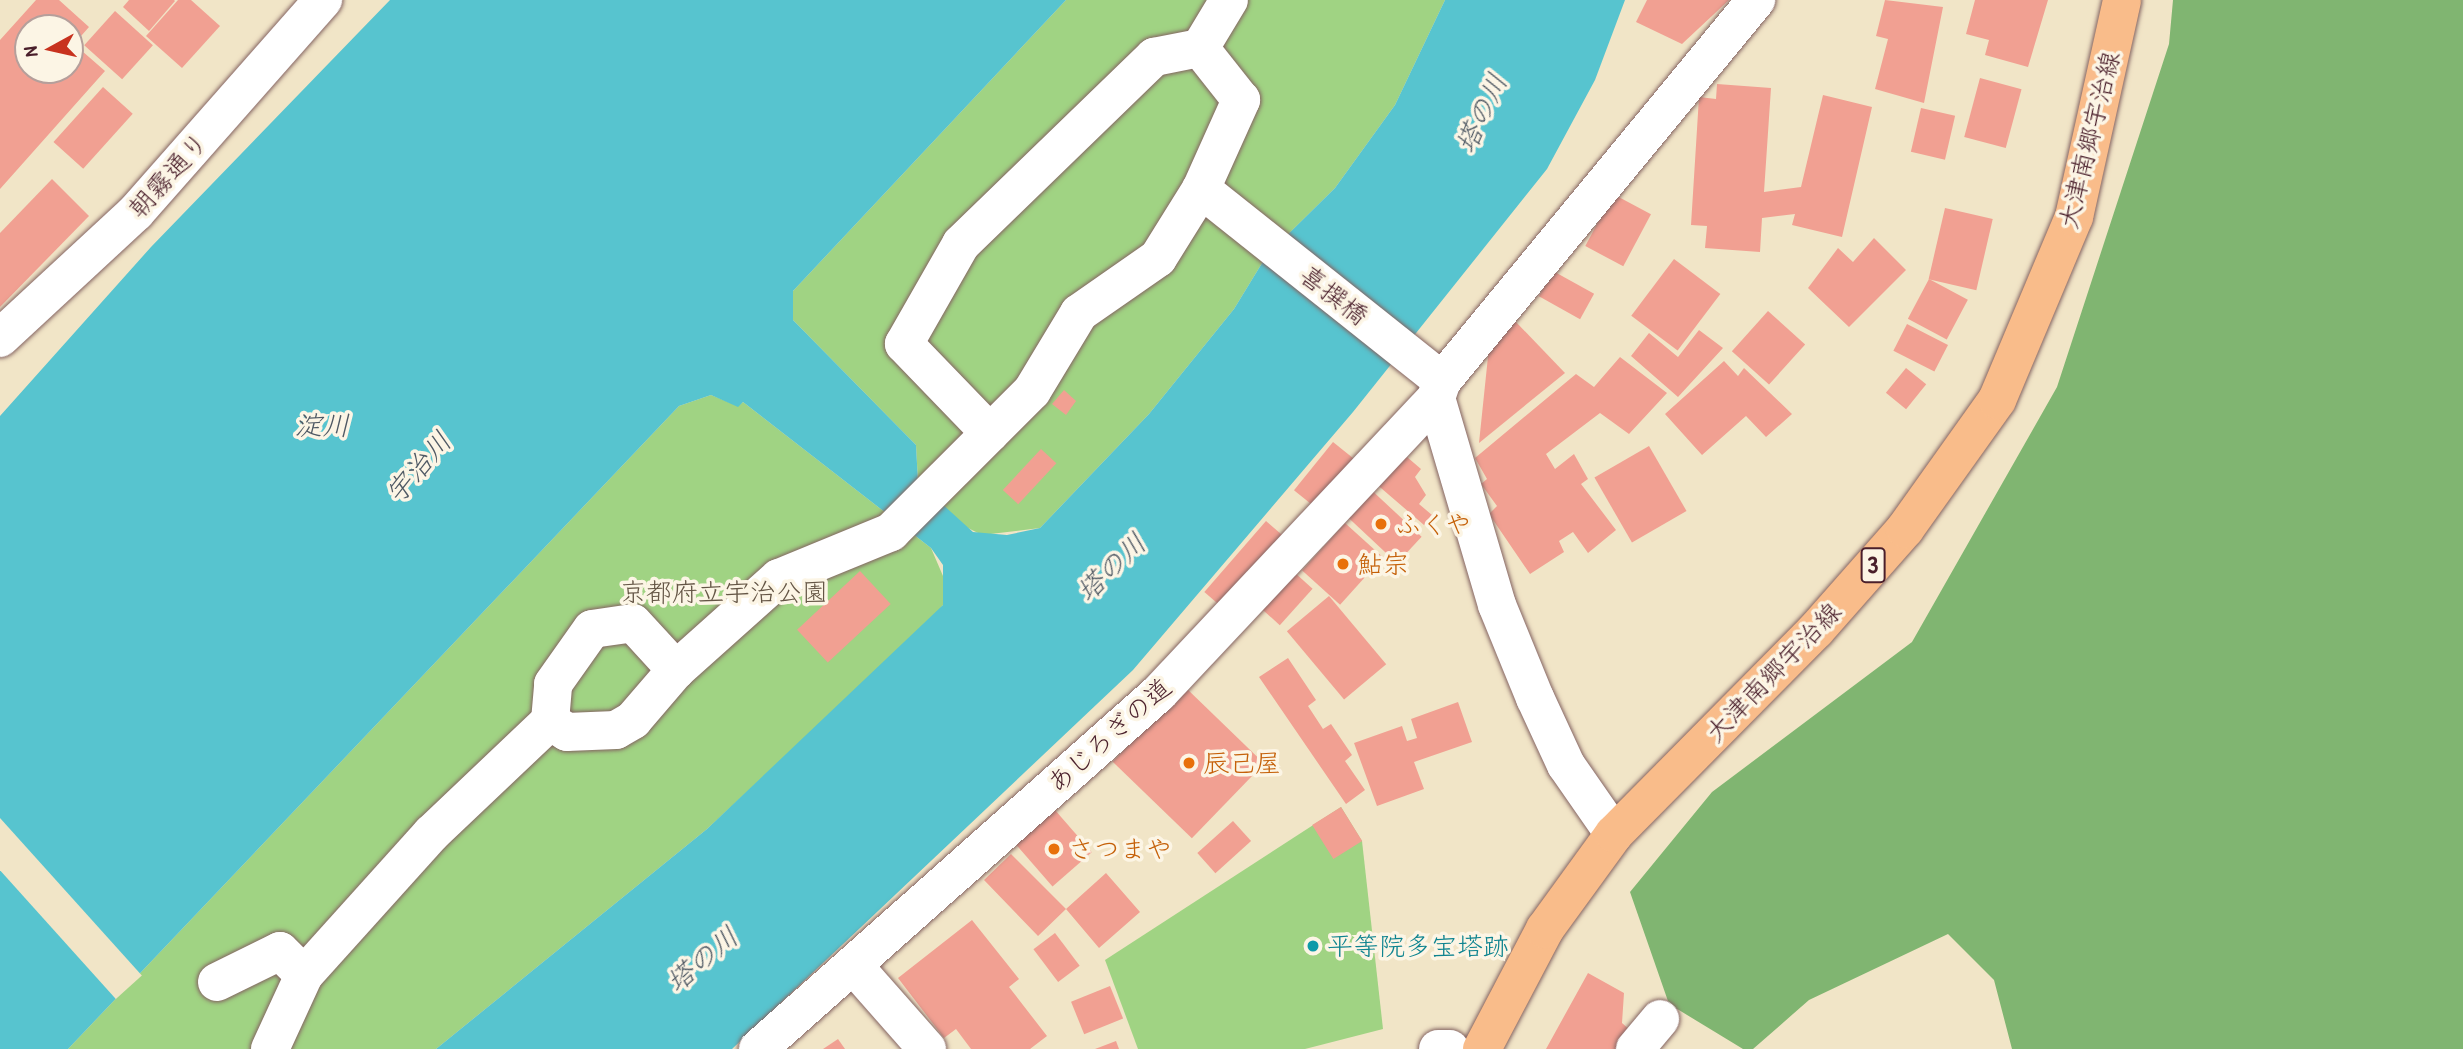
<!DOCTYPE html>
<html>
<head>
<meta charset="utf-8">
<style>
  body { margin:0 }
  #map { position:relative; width:2463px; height:1049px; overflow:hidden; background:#f1e5c7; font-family:"Patrick Hand","Klee One",sans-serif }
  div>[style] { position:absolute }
  .green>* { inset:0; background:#a0d383 }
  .forest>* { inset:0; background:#80b571 }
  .water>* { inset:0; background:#57c4cf }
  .pier>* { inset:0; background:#f1e5c7; transform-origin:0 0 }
  .building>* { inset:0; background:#f1a092; transform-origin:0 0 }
  .roads { filter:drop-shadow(0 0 2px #846462) drop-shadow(0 0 2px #846462) }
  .minor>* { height:38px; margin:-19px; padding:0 19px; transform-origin:19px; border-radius:19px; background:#fff }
  .major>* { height:38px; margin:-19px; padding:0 19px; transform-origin:19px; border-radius:19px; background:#f9bc8a }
  .dots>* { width:19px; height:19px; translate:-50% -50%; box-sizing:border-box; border:4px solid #fcf5e5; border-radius:50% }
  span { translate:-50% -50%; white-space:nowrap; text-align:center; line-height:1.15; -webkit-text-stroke:7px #fcf5e5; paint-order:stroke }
  .shield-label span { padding:2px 5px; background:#fcf5e5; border:2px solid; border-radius:5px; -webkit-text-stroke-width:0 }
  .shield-label { font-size:24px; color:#4a1f2b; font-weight:700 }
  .street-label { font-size:26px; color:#4a1f2b }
  .food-label { font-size:26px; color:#c56008 }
  .left { translate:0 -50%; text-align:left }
  .park-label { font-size:26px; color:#645545 }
  .culture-label { font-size:26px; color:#0d838f }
  .water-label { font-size:28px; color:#4f5964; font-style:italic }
  .north { position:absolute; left:14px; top:14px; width:70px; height:70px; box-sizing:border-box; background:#fcf5e5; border:2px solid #b59f9b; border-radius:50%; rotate:262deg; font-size:19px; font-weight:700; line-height:28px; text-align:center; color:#4a1f2b }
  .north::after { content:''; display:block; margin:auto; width:24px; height:32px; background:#c8321e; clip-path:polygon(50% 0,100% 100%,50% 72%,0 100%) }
</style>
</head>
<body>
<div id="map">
  <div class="green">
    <i style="clip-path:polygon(1066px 0,1445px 0,1395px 105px,1335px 188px,1267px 255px,1234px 309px,1149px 414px,1040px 528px,982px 535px,960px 524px,918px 482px,916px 445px,793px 320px,793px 291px)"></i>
    <i style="clip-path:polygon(711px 395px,738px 406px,743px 402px,931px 548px,946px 583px,943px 605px,929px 623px,707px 829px,436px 1049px,68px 1049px,679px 406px)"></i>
    <i style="clip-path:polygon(1341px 807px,1362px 841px,1383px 1029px,1305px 1049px,1138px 1049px,1105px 960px)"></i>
  </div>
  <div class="forest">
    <i style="clip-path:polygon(2173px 0,2463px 0,2463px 1049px,2012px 1049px,1994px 980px,1948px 934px,1809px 1000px,1753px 1049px,1743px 1049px,1669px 1004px,1630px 892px,1712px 792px,1912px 642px,2057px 387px,2169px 44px)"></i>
  </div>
  <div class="water">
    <i style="clip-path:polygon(390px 0,1066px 0,793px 291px,793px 320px,916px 445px,918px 482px,973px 532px,1007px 535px,1040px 528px,1149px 414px,1234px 309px,1267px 255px,1335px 188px,1395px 105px,1445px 0,1625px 0,1595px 80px,1547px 169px,1353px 412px,1133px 670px,732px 1049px,436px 1049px,707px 829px,943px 605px,943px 565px,931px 548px,743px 402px,738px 407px,711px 395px,679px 406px,68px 1049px,0 1049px,0 416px,151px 247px)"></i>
  </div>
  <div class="pier">
    <i style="left:0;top:818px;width:212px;height:35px;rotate:48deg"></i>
  </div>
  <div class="building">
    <i style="clip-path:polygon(evenodd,36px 0,59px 0,89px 27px,74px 44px,105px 71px,0 189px,0 40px,36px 0,28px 28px,70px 28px,70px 70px,28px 70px,28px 28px)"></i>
    <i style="clip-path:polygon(129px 0,174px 0,175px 1px,149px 31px,123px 7px)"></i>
    <i style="clip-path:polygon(178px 0,191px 0,220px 26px,182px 68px,146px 36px)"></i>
    <i style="clip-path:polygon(1647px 0,1729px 0,1682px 44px,1636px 22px)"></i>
    <i style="clip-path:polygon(1885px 0,1943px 7px,1924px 103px,1875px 89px,1888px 39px,1876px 36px)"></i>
    <i style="clip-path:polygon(1975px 0,2048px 0,2028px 67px,1985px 55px,1989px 40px,1966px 34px)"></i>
    <i style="left:115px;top:11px;width:51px;height:46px;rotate:42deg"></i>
    <i style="left:1980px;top:78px;width:43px;height:61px;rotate:15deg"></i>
    <i style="clip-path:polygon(1717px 84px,1771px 88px,1764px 192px,1801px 187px,1823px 95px,1872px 107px,1842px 237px,1792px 225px,1795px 214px,1762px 218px,1760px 252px,1705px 248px,1707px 226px,1691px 225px,1699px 97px,1716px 99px)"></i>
    <i style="left:103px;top:87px;width:40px;height:74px;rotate:42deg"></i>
    <i style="left:1921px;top:108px;width:35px;height:45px;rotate:13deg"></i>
    <i style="clip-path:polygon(52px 179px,89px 216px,0 307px,0 233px)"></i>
    <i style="left:1613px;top:194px;width:43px;height:59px;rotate:28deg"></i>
    <i style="left:1945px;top:208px;width:49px;height:73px;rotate:13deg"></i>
    <i style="clip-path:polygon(1874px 238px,1906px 270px,1849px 327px,1808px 288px,1838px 248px,1853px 262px)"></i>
    <i style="left:1674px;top:259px;width:58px;height:71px;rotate:37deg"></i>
    <i style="left:1553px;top:271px;width:47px;height:29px;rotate:29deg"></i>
    <i style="left:1929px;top:279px;width:44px;height:45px;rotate:28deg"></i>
    <i style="left:1768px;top:311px;width:50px;height:54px;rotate:42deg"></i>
    <i style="clip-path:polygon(1515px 321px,1565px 373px,1479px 443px,1489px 347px)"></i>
    <i style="left:1907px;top:324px;width:46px;height:30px;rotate:27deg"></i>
    <i style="clip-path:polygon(1699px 330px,1723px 348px,1678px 397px,1631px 356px,1649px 333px,1678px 357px)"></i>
    <i style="clip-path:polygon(1620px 357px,1667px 393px,1629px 434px,1600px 413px,1546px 454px,1555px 469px,1574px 454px,1588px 479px,1581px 484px,1616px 530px,1588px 553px,1573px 532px,1559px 541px,1564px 552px,1530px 574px,1489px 514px,1497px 506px,1481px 484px,1487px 479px,1475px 458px,1576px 374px,1594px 387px)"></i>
    <i style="clip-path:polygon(1724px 361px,1738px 376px,1744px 368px,1792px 414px,1766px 437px,1746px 416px,1702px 455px,1665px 414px)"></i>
    <i style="left:1906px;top:368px;width:26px;height:32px;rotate:39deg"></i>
    <i style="clip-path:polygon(1064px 390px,1076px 401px,1066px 415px,1052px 404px)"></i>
    <i style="left:1333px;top:442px;width:28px;height:62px;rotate:39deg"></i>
    <i style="left:1649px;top:446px;width:75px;height:63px;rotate:60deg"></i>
    <i style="left:1041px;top:449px;width:21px;height:56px;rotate:43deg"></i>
    <i style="clip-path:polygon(1400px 451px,1421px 469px,1415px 477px,1426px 495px,1419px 504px,1432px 515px,1424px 525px,1374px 482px)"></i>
    <i style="left:1366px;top:485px;width:76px;height:36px;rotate:43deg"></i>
    <i style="left:1266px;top:521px;width:28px;height:94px;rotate:41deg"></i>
    <i style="left:1345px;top:523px;width:51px;height:64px;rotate:42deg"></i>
    <i style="left:860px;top:571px;width:45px;height:86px;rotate:47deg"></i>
    <i style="left:1294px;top:572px;width:25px;height:49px;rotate:42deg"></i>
    <i style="left:1329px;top:596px;width:89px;height:55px;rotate:50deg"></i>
    <i style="clip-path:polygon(1288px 658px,1316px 700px,1308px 706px,1323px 729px,1331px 724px,1352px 755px,1345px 761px,1365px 790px,1346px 804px,1259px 677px)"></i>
    <i style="left:1185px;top:687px;width:110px;height:104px;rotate:44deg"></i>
    <i style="clip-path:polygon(1458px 702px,1472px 742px,1414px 762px,1424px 789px,1377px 806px,1354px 743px,1402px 726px,1407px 741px,1417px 738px,1411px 719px)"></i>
    <i style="left:1341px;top:807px;width:40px;height:34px;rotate:58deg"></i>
    <i style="left:1055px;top:810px;width:56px;height:52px;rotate:49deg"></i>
    <i style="left:1233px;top:821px;width:27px;height:48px;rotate:48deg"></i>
    <i style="clip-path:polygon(1011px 854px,1066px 909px,1106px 873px,1140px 912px,1099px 948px,1066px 909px,1038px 936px,984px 880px)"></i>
    <i style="clip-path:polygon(972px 920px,1019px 979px,1009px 987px,1047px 1036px,1030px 1049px,971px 1049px,956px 1029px,944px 1038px,898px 978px)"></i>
    <i style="left:1055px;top:933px;width:41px;height:27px;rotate:53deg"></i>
    <i style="clip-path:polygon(1588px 973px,1624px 993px,1622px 1023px,1632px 1032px,1623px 1049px,1546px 1049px)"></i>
    <i style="left:1110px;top:986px;width:35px;height:42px;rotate:68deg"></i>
    <i style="clip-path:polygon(838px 1039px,845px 1049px,823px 1049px)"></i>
    <i style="clip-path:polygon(1116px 1041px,1119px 1049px,1095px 1049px)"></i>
  </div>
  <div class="roads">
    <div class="minor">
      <i style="left:1201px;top:189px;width:308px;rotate:38.5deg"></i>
      <i style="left:0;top:338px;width:185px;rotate:-42.8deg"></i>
      <i style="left:136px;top:212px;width:283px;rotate:-48.6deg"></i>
      <i style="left:990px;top:433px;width:124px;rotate:-134deg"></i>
      <i style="left:904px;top:344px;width:115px;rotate:-60.3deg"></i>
      <i style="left:961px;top:244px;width:269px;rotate:-44.1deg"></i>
      <i style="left:1154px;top:57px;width:47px;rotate:-11.1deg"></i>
      <i style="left:550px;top:721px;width:20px;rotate:33deg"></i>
      <i style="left:567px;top:732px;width:49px;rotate:-2.3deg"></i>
      <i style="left:616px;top:730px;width:20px;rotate:-30deg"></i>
      <i style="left:633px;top:720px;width:66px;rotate:-49.3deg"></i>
      <i style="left:1614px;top:834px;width:84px;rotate:-124.8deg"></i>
      <i style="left:1566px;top:765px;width:74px;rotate:-114.8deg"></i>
      <i style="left:1535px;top:698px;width:100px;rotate:-112.2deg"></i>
      <i style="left:1497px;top:605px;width:216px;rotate:-106.4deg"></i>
      <i style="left:1436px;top:398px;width:18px;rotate:-71deg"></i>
      <i style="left:1442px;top:381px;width:494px;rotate:-50.5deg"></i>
      <i style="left:853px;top:965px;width:112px;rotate:48.6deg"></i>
      <i style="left:217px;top:982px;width:70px;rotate:-26.2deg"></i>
      <i style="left:280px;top:951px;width:34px;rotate:45deg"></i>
      <i style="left:270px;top:1049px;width:81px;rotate:-65.3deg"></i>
      <i style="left:304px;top:975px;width:190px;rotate:-48deg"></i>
      <i style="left:431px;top:834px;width:164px;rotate:-43.5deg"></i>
      <i style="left:550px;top:721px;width:37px;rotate:-85deg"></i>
      <i style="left:553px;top:684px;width:67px;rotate:-54.7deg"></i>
      <i style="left:592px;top:629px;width:41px;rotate:-8.3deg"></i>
      <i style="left:633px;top:623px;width:64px;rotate:47.5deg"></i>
      <i style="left:676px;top:670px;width:138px;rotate:-41.8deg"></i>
      <i style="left:779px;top:578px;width:121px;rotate:-22.3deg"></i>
      <i style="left:891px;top:532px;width:199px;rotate:-45deg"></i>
      <i style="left:1032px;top:391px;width:91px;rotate:-58.9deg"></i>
      <i style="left:1079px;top:313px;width:96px;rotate:-34.8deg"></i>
      <i style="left:1158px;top:258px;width:81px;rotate:-58.1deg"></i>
      <i style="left:1201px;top:189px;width:98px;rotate:-65.8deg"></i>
      <i style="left:1241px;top:100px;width:66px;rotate:-128.3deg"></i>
      <i style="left:1200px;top:48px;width:56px;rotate:-58.9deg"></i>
      <i style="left:758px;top:1049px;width:536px;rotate:-41.6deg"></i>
      <i style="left:1159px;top:693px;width:405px;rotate:-46.8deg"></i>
      <i style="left:1438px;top:1049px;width:12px"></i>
      <i style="left:1635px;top:1049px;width:39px;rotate:-50deg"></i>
    </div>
    <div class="major">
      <i style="left:1482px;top:1049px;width:136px;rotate:-62.3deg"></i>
      <i style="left:1545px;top:929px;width:117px;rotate:-54deg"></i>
      <i style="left:1614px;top:834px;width:287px;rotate:-45.3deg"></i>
      <i style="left:1816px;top:630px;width:135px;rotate:-48.6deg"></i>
      <i style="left:1905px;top:529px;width:158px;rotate:-54.5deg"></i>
      <i style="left:1997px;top:400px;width:199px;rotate:-67.2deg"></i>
      <i style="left:2074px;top:217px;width:222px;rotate:-77.5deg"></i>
    </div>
  </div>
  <div class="dots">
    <i style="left:1381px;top:524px;background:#e8710a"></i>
    <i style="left:1343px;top:564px;background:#e8710a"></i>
    <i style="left:1189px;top:763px;background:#e8710a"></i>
    <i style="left:1054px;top:849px;background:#e8710a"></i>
    <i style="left:1313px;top:946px;background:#0f9aa8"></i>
  </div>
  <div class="shield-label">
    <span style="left:1873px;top:565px">3</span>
  </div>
  <div class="street-label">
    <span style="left:2089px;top:140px;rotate:-76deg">大津南郷宇治線</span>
    <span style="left:168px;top:175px;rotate:-48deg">朝霧通り</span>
    <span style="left:1334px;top:295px;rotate:38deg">喜撰橋</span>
    <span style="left:1773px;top:672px;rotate:-46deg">大津南郷宇治線</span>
    <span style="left:1109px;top:735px;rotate:-42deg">あじろぎの道</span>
  </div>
  <div class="food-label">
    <span class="left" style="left:1395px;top:524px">ふくや</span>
    <span class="left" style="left:1357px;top:564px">鮎宗</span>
    <span class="left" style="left:1203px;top:763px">辰己屋</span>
    <span class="left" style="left:1068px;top:849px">さつまや</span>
  </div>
  <div class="park-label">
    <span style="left:724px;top:592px">京都府立宇治公園</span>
  </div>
  <div class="culture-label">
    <span class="left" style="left:1327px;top:946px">平等院多宝塔跡</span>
  </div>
  <div class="water-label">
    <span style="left:1481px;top:113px;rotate:-65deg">塔の川</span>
    <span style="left:322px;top:425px">淀川</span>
    <span style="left:418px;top:467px;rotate:-49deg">宇治川</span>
    <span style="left:1111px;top:567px;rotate:-44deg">塔の川</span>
    <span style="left:702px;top:959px;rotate:-40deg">塔の川</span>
  </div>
  <div class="north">N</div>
</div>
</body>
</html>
